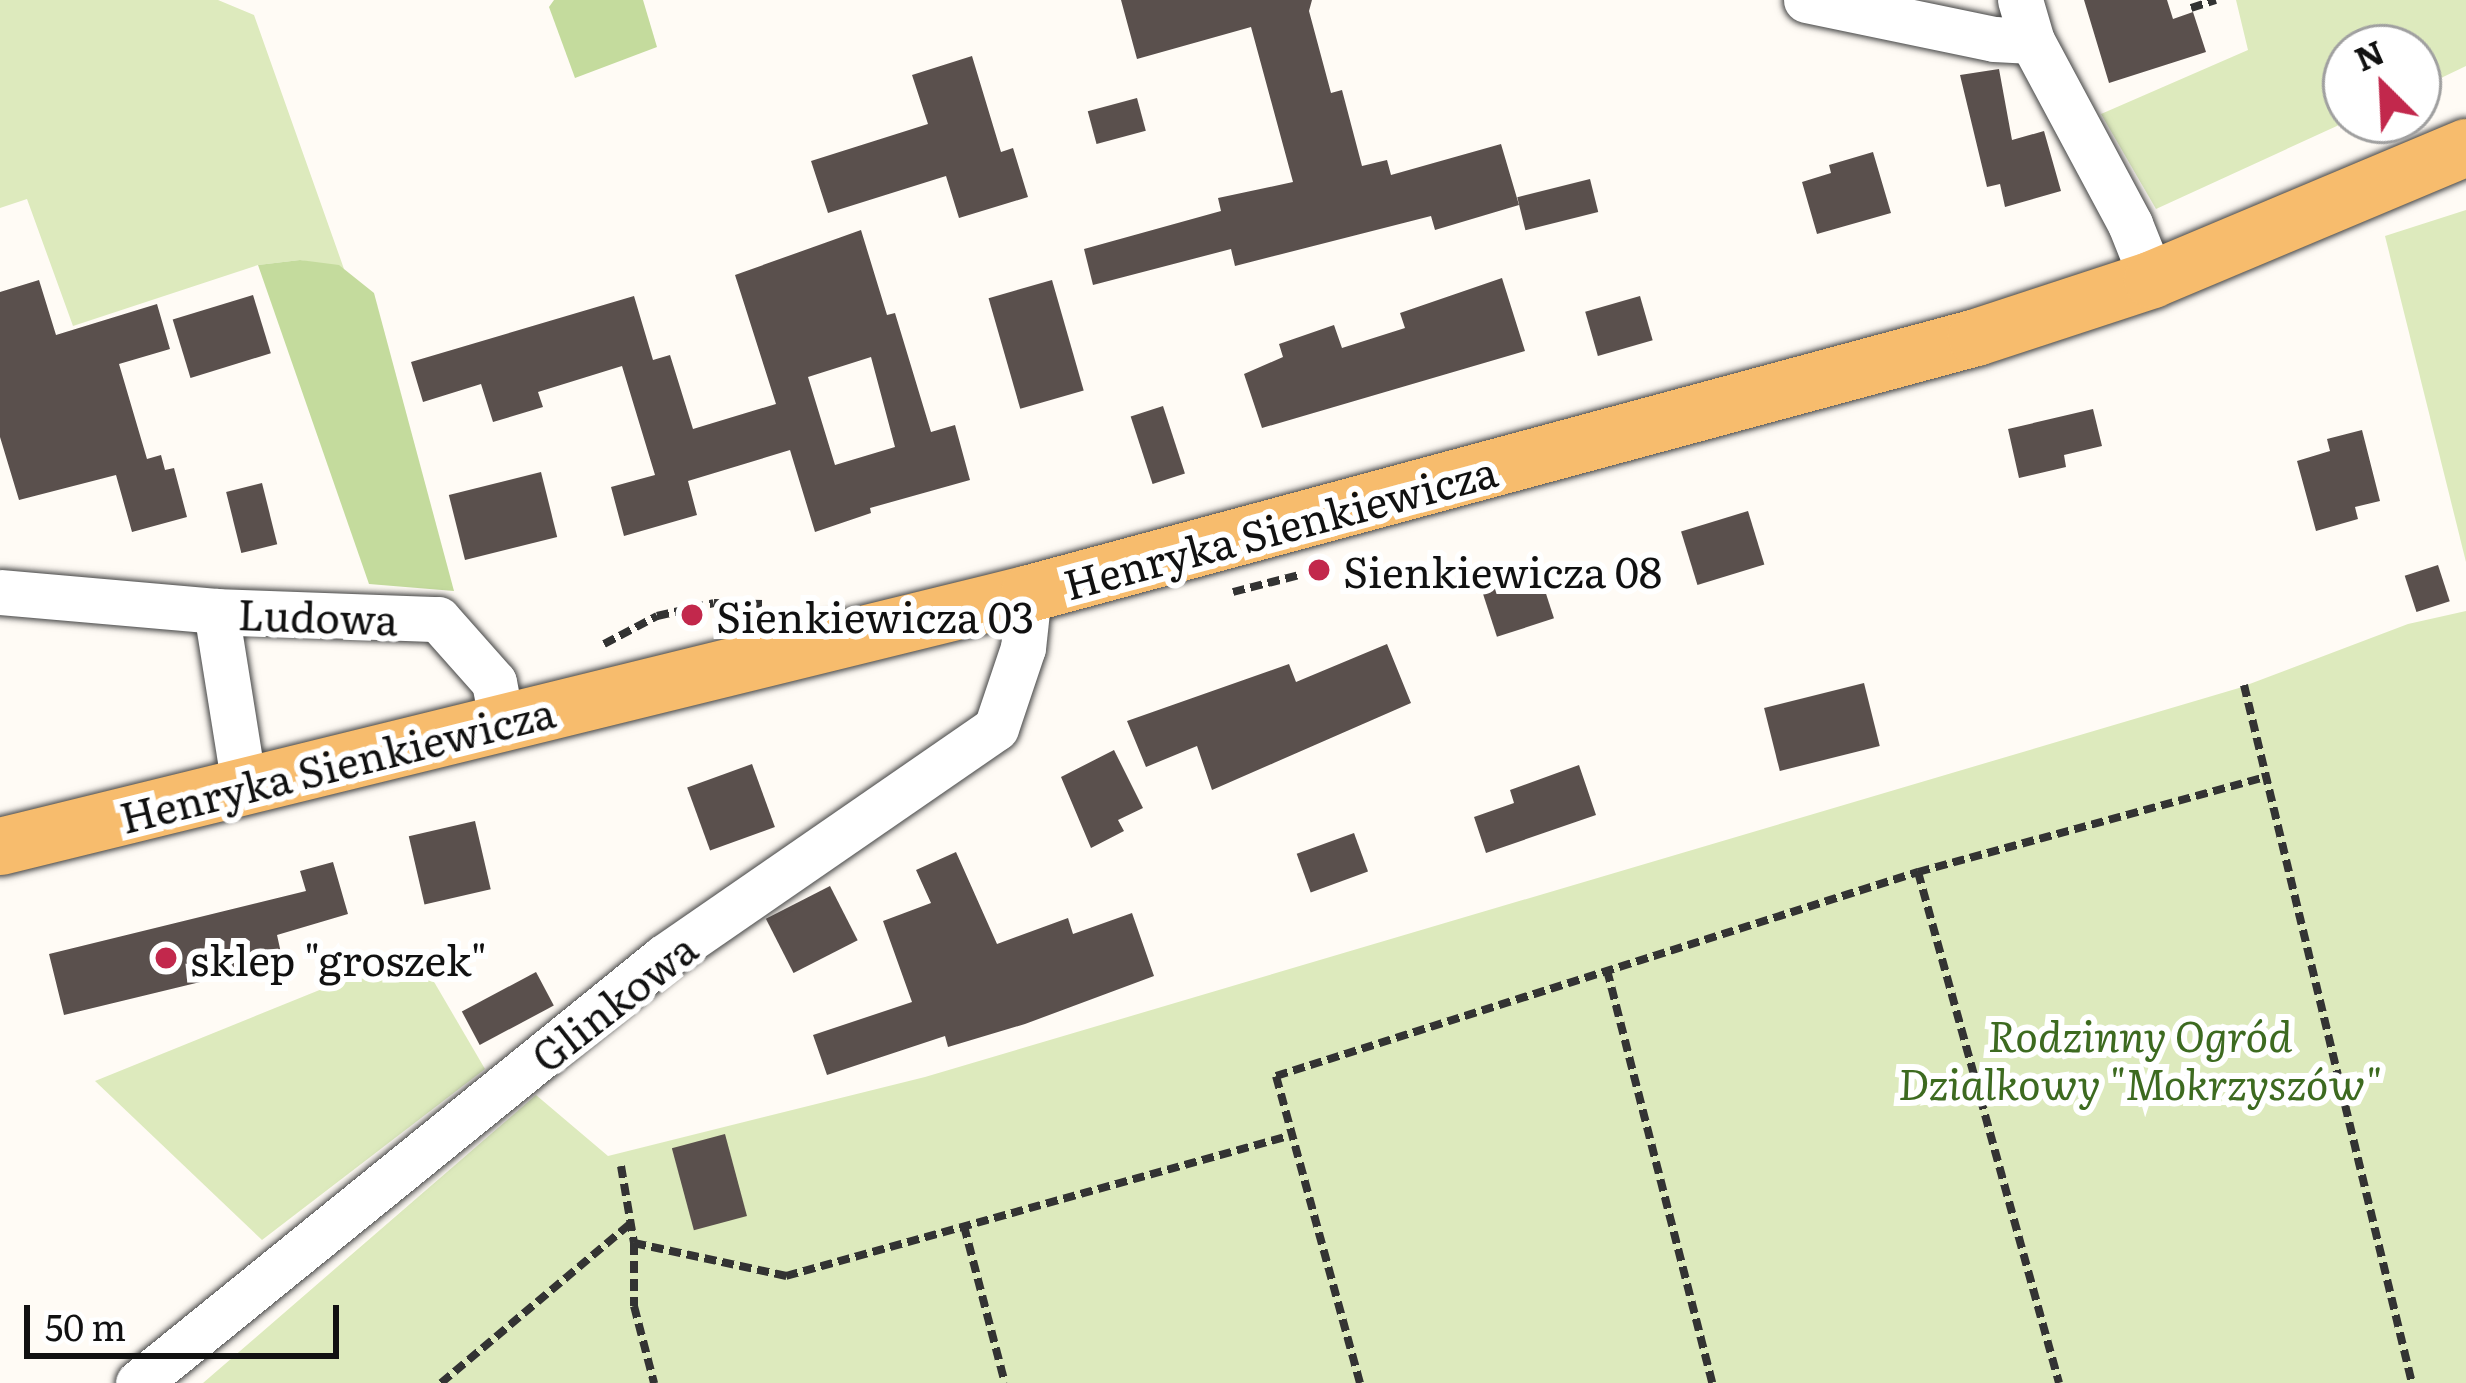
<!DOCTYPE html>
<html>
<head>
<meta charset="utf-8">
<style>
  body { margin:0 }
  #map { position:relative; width:2466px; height:1383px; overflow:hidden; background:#fffbf5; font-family:Literata,serif }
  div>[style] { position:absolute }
  .green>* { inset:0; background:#ddeabd }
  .forest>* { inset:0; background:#c4db9d }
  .building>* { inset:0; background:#5a504d; transform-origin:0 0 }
  .path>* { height:8px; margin-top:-4px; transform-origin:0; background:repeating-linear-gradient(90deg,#333 0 12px,transparent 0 18px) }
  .roads { filter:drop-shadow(0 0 3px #444) drop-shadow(0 0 3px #444) }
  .minor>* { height:45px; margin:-22.5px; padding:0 22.5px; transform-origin:22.5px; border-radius:22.5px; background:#fff }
  .major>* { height:57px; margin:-28.5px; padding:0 28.5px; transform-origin:28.5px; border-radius:28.5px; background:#f7bc6d }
  .dots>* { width:33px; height:33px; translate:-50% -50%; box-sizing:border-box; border:6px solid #fff; border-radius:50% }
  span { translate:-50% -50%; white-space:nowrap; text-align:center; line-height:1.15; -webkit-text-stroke:12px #fff; paint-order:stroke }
  .street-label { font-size:42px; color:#111 }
  .poi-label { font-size:42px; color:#111 }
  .left { translate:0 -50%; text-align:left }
  .park-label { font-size:42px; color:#3d6a20; font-style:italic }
  .north { position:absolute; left:2322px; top:24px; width:120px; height:120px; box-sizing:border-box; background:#fff; border:3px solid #a0a0a0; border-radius:50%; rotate:336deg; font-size:33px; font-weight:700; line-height:48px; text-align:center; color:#111 }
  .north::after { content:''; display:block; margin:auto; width:42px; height:54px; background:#c2284c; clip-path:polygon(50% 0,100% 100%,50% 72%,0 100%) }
  .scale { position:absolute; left:24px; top:1305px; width:315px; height:54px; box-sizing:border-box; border:6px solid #111; border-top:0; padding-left:15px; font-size:36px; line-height:42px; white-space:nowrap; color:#111; -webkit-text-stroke:9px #fff; paint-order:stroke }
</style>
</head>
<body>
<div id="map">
  <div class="green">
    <i style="clip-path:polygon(0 0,218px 0,254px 15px,344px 269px,300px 260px,258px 265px,73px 326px,27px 199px,0 208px)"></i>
    <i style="clip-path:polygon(2236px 0,2466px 0,2466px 66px,2418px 89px,2418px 48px,2346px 48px,2350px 120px,2156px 209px,2101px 114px,2248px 50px)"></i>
    <i style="clip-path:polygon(2466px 210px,2466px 562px,2385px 236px)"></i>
    <i style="clip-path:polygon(2466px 611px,2466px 1383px,203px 1383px,536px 1095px,608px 1156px,925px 1077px,2239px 688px,2408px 624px)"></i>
    <i style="clip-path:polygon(416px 951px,485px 1069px,262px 1240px,95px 1081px)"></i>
  </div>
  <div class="forest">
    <i style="clip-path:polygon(554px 0,643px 0,657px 47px,575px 78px,549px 7px)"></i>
    <i style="clip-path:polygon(300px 260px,339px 265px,374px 293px,454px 591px,369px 584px,258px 265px)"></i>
  </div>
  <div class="building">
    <i style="clip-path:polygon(1121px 0,1312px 0,1309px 11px,1331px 93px,1342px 90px,1362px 166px,1387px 160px,1391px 175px,1501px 144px,1519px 205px,1435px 230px,1431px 216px,1235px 266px,1231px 249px,1093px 285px,1084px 249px,1221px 211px,1218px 198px,1293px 182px,1251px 27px,1137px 59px)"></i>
    <i style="clip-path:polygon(2084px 0,2167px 0,2173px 19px,2193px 12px,2206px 52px,2109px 83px)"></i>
    <i style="clip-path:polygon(972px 56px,1001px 152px,1013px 148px,1028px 197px,959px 218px,946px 176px,828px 213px,811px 161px,928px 124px,912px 75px)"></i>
    <i style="clip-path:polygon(1999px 69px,2012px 140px,2044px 131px,2061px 191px,2005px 207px,2000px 184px,1987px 187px,1960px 75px)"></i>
    <i style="left:1137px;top:98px;width:34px;height:51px;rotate:75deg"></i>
    <i style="clip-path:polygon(1873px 152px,1891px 213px,1817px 234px,1802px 182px,1831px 173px,1829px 165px)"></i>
    <i style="left:1590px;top:179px;width:34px;height:75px;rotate:76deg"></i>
    <i style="clip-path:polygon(evenodd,861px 230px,887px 315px,895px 313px,931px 432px,955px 425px,970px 480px,870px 508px,871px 513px,815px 532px,790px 450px,688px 481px,697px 515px,624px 536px,611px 487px,655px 475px,622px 366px,538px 392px,543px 407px,493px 422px,481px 384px,423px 402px,411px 362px,634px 296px,653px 360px,670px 355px,693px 429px,776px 404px,735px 275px,861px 230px,871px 357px,895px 447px,835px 465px,808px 377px,871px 357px)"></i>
    <i style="clip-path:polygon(1502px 278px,1525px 351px,1262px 428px,1244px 374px,1283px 357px,1279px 344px,1334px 325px,1342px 348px,1405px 328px,1400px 313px)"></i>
    <i style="clip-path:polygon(39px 280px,56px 335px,157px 304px,170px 349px,119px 364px,147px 459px,161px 455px,165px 470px,174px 468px,187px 517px,132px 532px,116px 475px,19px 500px,0 437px,0 292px)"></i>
    <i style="left:1052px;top:280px;width:115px;height:66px;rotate:74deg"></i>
    <i style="left:253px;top:295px;width:61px;height:84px;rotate:73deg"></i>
    <i style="left:1640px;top:296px;width:46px;height:57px;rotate:74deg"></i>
    <i style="left:1163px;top:406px;width:71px;height:34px;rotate:72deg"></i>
    <i style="clip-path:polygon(2093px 409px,2102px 446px,2064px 455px,2066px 467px,2019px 478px,2008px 429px)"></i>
    <i style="clip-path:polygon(2362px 430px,2380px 501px,2355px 507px,2358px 519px,2316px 531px,2297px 461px,2330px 451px,2327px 439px)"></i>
    <i style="left:541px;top:472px;width:67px;height:95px;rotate:76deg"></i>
    <i style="left:262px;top:483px;width:63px;height:37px;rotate:76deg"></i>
    <i style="left:1748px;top:511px;width:56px;height:70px;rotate:73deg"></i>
    <i style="left:2438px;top:565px;width:38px;height:35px;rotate:72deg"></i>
    <i style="left:1537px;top:566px;width:55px;height:60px;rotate:72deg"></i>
    <i style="clip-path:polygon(1387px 644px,1411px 703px,1212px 790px,1197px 746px,1146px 767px,1127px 721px,1289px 664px,1296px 682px)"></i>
    <i style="left:1864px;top:683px;width:65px;height:103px;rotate:76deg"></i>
    <i style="clip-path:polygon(1114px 750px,1143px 808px,1118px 820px,1124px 831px,1091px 848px,1061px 777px)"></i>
    <i style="left:752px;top:764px;width:67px;height:69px;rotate:70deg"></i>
    <i style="clip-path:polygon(1579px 765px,1596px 815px,1486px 853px,1474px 817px,1514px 803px,1510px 790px)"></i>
    <i style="left:475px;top:821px;width:70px;height:68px;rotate:77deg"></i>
    <i style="left:1354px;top:833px;width:41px;height:61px;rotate:70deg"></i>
    <i style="clip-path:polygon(956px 852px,997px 944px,1068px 918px,1073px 934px,1132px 913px,1154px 976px,1025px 1024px,948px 1047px,945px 1036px,827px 1075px,813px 1035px,912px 1002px,883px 921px,931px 903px,916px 870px)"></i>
    <i style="clip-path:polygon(333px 862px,348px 914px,277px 935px,283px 962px,64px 1015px,49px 954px,306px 891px,300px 871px)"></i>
    <i style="left:830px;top:886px;width:61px;height:72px;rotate:63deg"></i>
    <i style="left:536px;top:972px;width:38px;height:84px;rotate:62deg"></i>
    <i style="left:725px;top:1134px;width:85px;height:55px;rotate:75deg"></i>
  </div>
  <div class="path">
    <i style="left:2191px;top:8px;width:26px;rotate:-18deg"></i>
    <i style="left:1233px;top:592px;width:68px;rotate:-14.4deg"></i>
    <i style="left:604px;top:644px;width:60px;rotate:-27.8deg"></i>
    <i style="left:657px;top:616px;width:58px;rotate:-12.8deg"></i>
    <i style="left:714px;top:603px;width:52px;rotate:1.1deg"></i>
    <i style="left:2244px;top:685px;width:718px;rotate:76.47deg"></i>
    <i style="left:1918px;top:872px;width:530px;rotate:74.57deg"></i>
    <i style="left:1607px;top:970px;width:426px;rotate:75.7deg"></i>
    <i style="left:621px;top:1166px;width:78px;rotate:80.4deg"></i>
    <i style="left:634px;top:1243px;width:156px;rotate:12.2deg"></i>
    <i style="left:786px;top:1276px;width:525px;rotate:-15.57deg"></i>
    <i style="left:964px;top:1226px;width:162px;rotate:75.4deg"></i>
    <i style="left:634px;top:1243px;width:63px;rotate:90deg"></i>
    <i style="left:634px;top:1306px;width:80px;rotate:75.4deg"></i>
    <i style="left:441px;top:1383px;width:248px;rotate:-40.1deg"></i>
    <i style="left:1360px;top:1383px;width:318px;rotate:-105.3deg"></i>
    <i style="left:1276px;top:1076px;width:674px;rotate:-17.63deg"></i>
    <i style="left:1918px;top:872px;width:361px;rotate:-15.3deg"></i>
  </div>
  <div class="roads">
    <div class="minor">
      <i style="left:1806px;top:0;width:192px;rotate:11.7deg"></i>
      <i style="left:1994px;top:39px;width:38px;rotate:3deg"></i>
      <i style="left:2020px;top:0;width:43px;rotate:73.7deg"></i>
      <i style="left:2032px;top:41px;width:208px;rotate:61.8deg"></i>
      <i style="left:2130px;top:224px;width:59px;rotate:68.2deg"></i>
      <i style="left:0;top:592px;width:217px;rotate:5deg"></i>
      <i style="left:216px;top:611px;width:177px;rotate:80.9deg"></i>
      <i style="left:216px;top:611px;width:222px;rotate:2.1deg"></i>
      <i style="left:438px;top:619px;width:84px;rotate:48.4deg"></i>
      <i style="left:494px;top:682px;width:43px;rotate:79.2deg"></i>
      <i style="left:138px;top:1383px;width:677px;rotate:-39deg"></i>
      <i style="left:664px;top:957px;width:403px;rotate:-34.6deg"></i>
      <i style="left:996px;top:728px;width:84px;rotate:-71.4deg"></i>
      <i style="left:1023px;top:648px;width:55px;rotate:-83.8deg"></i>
    </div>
    <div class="major">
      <i style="left:0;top:846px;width:1060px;rotate:-13.81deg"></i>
      <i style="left:1029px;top:593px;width:981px;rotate:-15.13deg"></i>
      <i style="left:1976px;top:337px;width:185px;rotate:-18.2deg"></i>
      <i style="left:2152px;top:279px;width:341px;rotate:-22.8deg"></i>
    </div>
  </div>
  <div class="dots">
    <i style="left:1319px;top:570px;background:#c2284c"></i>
    <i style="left:692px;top:615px;background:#c2284c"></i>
    <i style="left:166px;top:958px;background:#c2284c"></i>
  </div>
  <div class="street-label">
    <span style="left:1280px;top:526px;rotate:-15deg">Henryka Sienkiewicza</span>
    <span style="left:318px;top:615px;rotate:2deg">Ludowa</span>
    <span style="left:337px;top:763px;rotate:-14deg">Henryka Sienkiewicza</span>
    <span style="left:613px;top:1001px;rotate:-38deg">Glinkowa</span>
  </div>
  <div class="poi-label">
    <span class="left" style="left:1343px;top:570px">Sienkiewicza 08</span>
    <span class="left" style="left:716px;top:615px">Sienkiewicza 03</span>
    <span class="left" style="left:190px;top:958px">sklep "groszek"</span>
  </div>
  <div class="park-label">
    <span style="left:2140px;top:1058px">Rodzinny Ogród<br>Dzialkowy "Mokrzyszów"</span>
  </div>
  <div class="north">N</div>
  <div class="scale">50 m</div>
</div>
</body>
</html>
